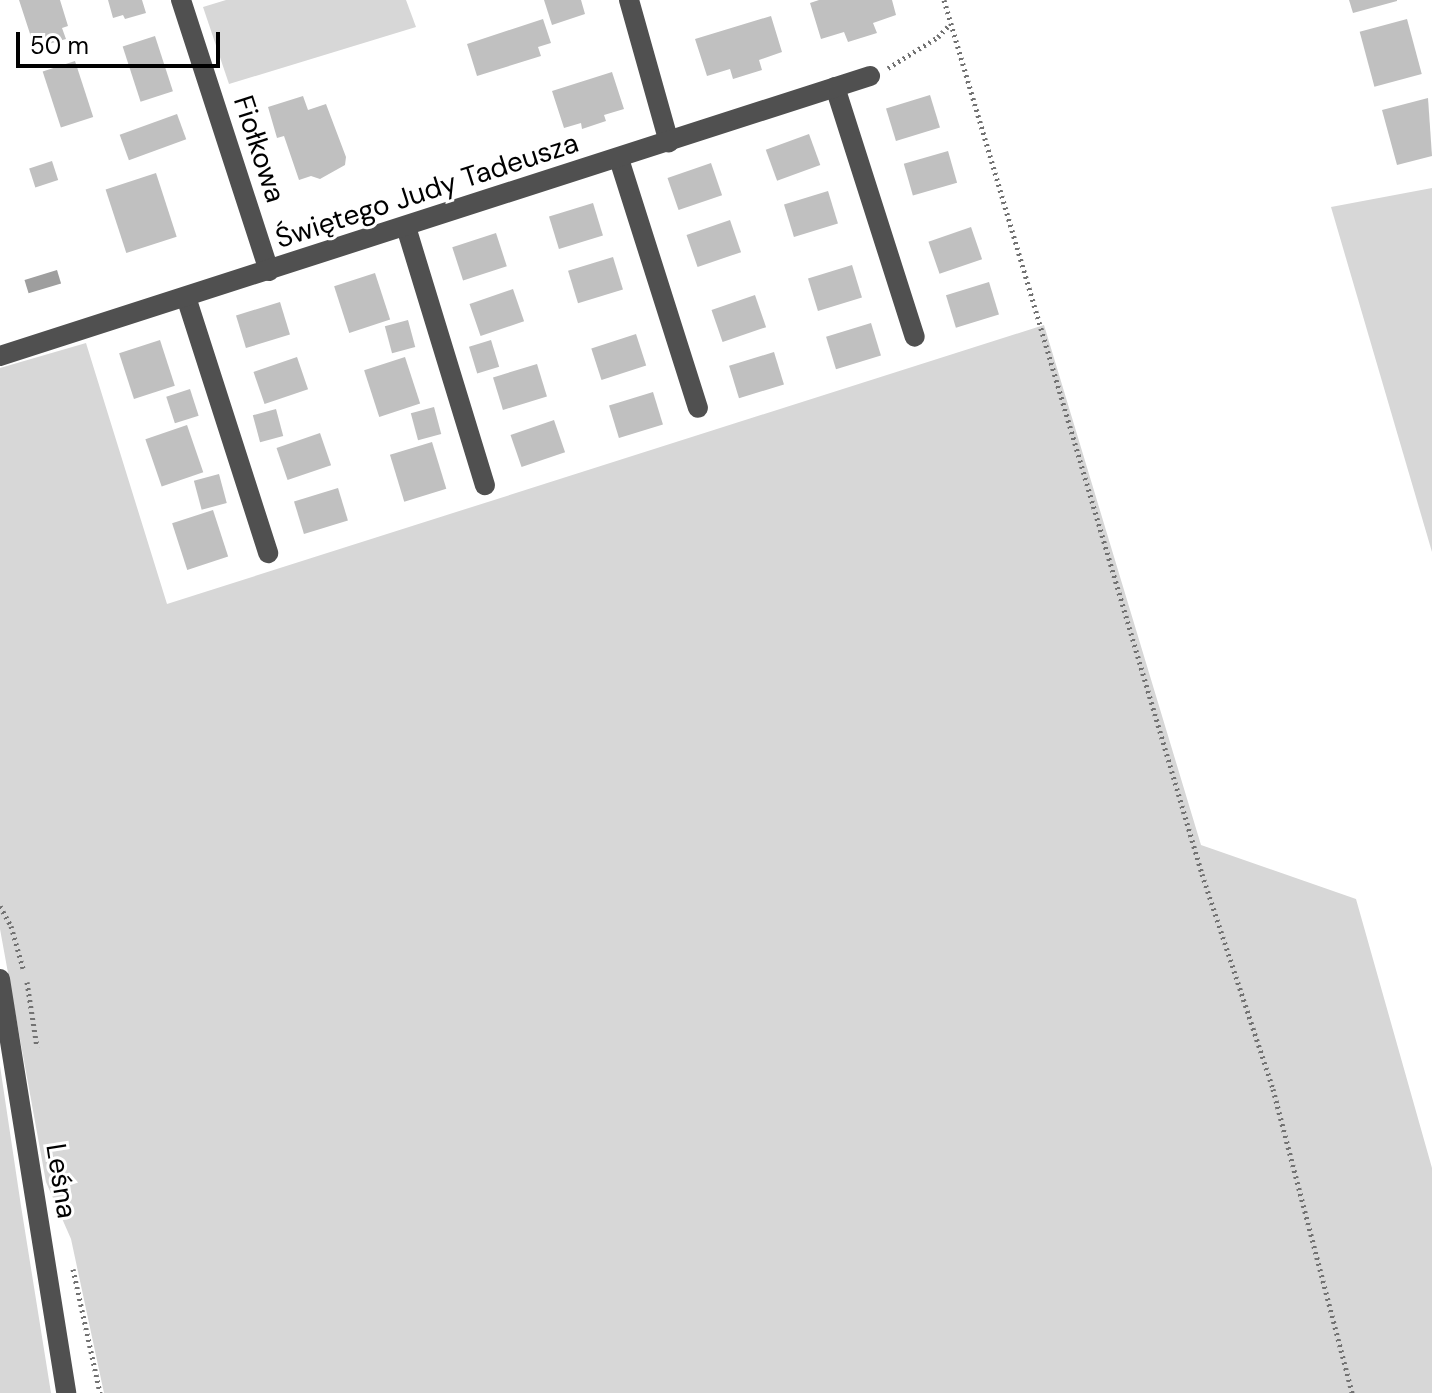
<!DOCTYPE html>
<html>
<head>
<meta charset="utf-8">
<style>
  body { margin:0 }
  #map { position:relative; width:1432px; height:1393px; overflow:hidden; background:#fff; font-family:"DM Sans",sans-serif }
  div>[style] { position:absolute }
  .green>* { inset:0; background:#d7d7d7 }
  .water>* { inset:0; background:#9e9e9e; transform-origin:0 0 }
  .building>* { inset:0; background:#c0c0c0; transform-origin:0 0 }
  .path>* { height:5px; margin-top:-2.5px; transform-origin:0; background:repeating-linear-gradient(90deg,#727272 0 2px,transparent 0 6px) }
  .minor>* { height:20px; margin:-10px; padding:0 10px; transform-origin:10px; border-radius:10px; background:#505050 }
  span { translate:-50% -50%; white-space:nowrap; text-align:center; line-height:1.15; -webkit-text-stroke:6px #fff; paint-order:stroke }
  .street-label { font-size:28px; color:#000 }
  .scale { position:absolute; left:16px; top:32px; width:204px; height:36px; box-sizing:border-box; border:4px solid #000; border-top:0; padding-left:10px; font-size:24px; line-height:28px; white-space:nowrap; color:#000; -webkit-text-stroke:6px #fff; paint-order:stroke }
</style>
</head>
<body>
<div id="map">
  <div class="green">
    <i style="clip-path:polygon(226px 0,406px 0,416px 27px,229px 84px,203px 7px)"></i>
    <i style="clip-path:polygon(1432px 188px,1432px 552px,1331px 207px)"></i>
    <i style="clip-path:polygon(1044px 325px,1201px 845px,1356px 899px,1432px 1168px,1432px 1393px,104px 1393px,71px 1239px,46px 1182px,0 929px,0 368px,86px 343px,167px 604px)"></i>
    <i style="clip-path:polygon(0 1066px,21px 1206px,51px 1393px,0 1393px)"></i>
  </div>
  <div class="water">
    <i style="left:57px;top:270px;width:14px;height:34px;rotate:73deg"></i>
  </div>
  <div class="building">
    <i style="clip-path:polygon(19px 0,60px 0,68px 26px,62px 28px,66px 39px,45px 45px,44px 40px,33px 43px)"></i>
    <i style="clip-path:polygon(108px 0,142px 0,146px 13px,125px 19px,123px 15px,113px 18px)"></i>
    <i style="clip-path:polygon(544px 0,581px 0,585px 14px,552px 25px)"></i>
    <i style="clip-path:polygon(819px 0,892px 0,896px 15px,873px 23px,877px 33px,848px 42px,844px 32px,821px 39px,810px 3px)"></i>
    <i style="clip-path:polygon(1349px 0,1397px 0,1397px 1px,1353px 13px)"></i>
    <i style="clip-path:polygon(771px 16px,782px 52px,759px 60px,762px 70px,733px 79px,730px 69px,707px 76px,695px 39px)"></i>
    <i style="clip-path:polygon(543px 19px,551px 43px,538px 47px,541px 56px,477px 76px,467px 44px)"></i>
    <i style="left:1407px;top:19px;width:57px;height:49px;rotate:75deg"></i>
    <i style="left:155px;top:36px;width:58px;height:34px;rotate:72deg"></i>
    <i style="left:75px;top:61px;width:59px;height:34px;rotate:72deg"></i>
    <i style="clip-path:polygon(612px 72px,624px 109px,604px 115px,606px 121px,582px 129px,581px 123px,564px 128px,552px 91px)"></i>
    <i style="left:930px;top:95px;width:34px;height:46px;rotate:73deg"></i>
    <i style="clip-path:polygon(303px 96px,308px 110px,326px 104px,346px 157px,345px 165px,320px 179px,311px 176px,299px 180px,284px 136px,277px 138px,268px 107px)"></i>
    <i style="clip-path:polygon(1428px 98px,1432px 156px,1397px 165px,1382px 110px)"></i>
    <i style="left:177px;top:114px;width:27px;height:61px;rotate:70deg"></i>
    <i style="left:809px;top:134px;width:33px;height:46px;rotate:70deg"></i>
    <i style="left:948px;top:151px;width:33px;height:46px;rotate:74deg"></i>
    <i style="left:52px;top:161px;width:20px;height:24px;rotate:72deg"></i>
    <i style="left:711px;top:163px;width:34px;height:46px;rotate:71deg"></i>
    <i style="left:156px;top:173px;width:67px;height:53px;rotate:72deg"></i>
    <i style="left:828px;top:191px;width:34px;height:46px;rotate:73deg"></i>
    <i style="left:593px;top:203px;width:34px;height:46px;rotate:73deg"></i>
    <i style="left:730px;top:220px;width:34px;height:46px;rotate:71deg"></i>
    <i style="left:971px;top:227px;width:34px;height:45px;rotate:71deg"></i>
    <i style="left:496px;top:233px;width:35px;height:46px;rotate:72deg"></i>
    <i style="left:613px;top:257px;width:34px;height:47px;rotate:73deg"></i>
    <i style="left:852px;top:265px;width:34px;height:46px;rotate:73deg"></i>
    <i style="left:375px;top:273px;width:49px;height:43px;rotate:72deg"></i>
    <i style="left:989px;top:282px;width:34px;height:45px;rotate:73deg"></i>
    <i style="left:513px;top:289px;width:34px;height:46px;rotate:71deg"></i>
    <i style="left:755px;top:295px;width:34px;height:46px;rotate:71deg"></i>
    <i style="left:280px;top:302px;width:34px;height:46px;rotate:73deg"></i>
    <i style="left:408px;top:320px;width:28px;height:24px;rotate:75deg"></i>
    <i style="left:871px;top:323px;width:34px;height:47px;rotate:73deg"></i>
    <i style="left:636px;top:334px;width:33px;height:47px;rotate:72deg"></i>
    <i style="left:160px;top:340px;width:48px;height:43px;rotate:72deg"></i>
    <i style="left:491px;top:340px;width:28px;height:23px;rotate:73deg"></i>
    <i style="left:774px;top:352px;width:34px;height:47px;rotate:73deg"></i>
    <i style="left:297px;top:357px;width:34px;height:46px;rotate:71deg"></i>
    <i style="left:405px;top:357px;width:49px;height:43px;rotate:72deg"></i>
    <i style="left:537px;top:364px;width:34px;height:46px;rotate:73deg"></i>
    <i style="left:190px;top:389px;width:28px;height:25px;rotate:72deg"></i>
    <i style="left:653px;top:392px;width:34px;height:46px;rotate:73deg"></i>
    <i style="left:434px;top:407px;width:28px;height:24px;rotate:75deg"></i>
    <i style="left:276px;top:409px;width:28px;height:24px;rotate:75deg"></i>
    <i style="left:554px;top:420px;width:34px;height:46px;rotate:71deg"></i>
    <i style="left:187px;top:425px;width:50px;height:44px;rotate:71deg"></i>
    <i style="left:320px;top:433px;width:34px;height:46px;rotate:71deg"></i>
    <i style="left:432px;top:442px;width:49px;height:44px;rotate:73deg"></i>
    <i style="left:219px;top:474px;width:30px;height:26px;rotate:75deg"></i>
    <i style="left:338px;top:488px;width:34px;height:46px;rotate:73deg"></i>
    <i style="left:213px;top:510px;width:49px;height:43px;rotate:72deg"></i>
  </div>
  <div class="path">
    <i style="left:944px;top:0;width:911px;rotate:73.55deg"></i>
    <i style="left:1202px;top:874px;width:226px;rotate:71.7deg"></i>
    <i style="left:1273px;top:1089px;width:314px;rotate:75.4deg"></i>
    <i style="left:888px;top:68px;width:59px;rotate:-31.8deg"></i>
    <i style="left:938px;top:37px;width:18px;rotate:-47deg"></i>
    <i style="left:0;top:906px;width:23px;rotate:61deg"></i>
    <i style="left:11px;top:926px;width:44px;rotate:74.1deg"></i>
    <i style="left:27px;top:982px;width:66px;rotate:81.3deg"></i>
    <i style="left:73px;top:1269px;width:127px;rotate:77.7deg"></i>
  </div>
  <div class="minor">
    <i style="left:181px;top:0;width:285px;rotate:72deg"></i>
    <i style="left:629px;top:0;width:148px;rotate:74.3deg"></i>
    <i style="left:835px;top:87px;width:262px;rotate:72.3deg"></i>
    <i style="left:619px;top:159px;width:261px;rotate:72.4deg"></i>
    <i style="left:406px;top:227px;width:270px;rotate:73deg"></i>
    <i style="left:186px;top:297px;width:269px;rotate:72.2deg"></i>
    <i style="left:0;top:356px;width:914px;rotate:-17.84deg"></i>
    <i style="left:0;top:979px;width:419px;rotate:80.9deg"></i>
  </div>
  <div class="street-label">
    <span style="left:259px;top:149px;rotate:72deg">Fiołkowa</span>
    <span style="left:427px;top:191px;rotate:-18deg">Świętego Judy Tadeusza</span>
    <span style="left:61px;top:1181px;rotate:81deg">Leśna</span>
  </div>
  <div class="scale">50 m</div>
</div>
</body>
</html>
